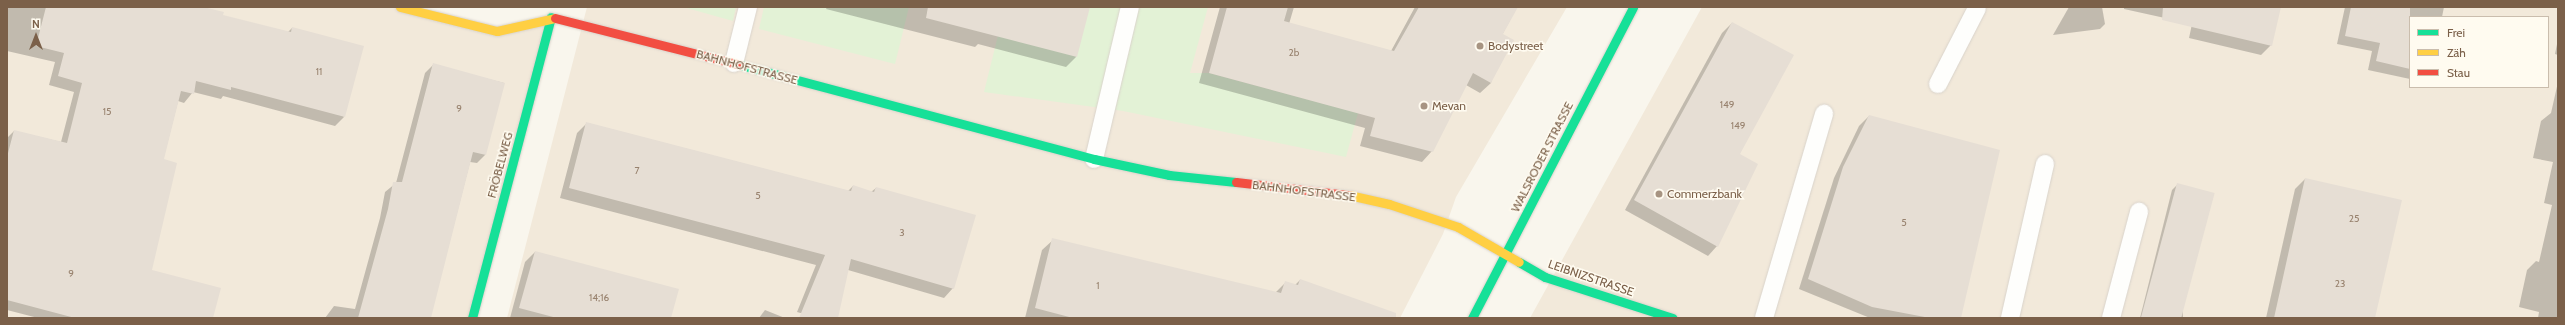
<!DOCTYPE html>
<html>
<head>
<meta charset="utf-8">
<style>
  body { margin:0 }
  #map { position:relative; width:2565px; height:325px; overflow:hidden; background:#f9f6ed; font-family:Cabin,sans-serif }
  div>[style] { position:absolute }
  .residential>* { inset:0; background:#f2e9da }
  .green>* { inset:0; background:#e3f2d6 }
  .shadow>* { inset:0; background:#0003 }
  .building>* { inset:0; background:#e6ded4; transform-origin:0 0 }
  .roads { filter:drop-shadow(0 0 1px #d9d3cb) drop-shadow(0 0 1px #d9d3cb) }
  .lane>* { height:18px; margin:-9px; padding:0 9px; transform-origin:9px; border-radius:9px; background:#fefefc }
  .fast>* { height:9px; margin:-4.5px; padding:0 4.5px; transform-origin:4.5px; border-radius:4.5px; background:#16e098 }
  .slow>* { height:9px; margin:-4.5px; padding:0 4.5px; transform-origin:4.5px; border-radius:4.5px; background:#ffcf43 }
  .jam>* { height:9px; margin:-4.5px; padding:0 4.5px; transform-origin:4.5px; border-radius:4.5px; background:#f24e42 }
  .dots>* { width:11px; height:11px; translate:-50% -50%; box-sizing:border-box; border:2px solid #fffbf0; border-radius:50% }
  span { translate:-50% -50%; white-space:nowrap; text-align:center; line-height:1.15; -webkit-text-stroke:3px #fffbf0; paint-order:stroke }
  .number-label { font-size:10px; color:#98826e }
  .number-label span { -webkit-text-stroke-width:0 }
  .poi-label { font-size:12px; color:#7b6049 }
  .left { translate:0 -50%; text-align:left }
  .street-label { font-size:12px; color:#7b6049 }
  .frame { position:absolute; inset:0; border:8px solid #7b6049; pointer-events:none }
  .legend { position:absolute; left:2409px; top:16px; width:140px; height:72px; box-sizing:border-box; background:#fffbf0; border:1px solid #cabdad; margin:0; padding:5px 7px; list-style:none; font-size:12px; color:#7b6049 }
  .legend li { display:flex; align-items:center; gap:8px; height:20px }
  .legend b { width:20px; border:1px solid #cabdad }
  .north { position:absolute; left:16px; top:16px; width:40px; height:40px; -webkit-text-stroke:3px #fffbf0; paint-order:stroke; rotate:0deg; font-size:11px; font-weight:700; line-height:16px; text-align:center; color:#7b6049 }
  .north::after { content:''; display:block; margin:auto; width:14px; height:18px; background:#7b6049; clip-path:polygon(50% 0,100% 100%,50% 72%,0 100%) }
</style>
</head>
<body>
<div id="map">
  <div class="residential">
    <i style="clip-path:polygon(7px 7px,400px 7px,497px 31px,551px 17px,472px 318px,7px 318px)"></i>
    <i style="clip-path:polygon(587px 7px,1567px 7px,1456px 197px,1443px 234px,1400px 318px,507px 318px)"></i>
    <i style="clip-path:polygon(evenodd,1702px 7px,2558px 7px,2558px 318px,1530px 318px,1702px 7px,2410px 17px,2548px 17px,2548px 87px,2410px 87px,2410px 17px)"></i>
  </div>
  <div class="green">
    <i style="clip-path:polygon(683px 7px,736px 7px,733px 21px)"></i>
    <i style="clip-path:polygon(764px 7px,909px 7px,895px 64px,759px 29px)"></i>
    <i style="clip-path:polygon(1005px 7px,1208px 7px,1190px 73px,1209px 73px,1358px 113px,1346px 157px,1123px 111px,984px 92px)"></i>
  </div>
  <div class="shadow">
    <i style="clip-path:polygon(7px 7px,201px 7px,222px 16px,288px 32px,292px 28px,344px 117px,335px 126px,223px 96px,221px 99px,193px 92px,184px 103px,178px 101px,163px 160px,151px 270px,212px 318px,38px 318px,7px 310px,7px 138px,14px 131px,61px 142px,74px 92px,49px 85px,55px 62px,7px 51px)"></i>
    <i style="clip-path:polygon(827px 7px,1089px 7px,1076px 57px,1066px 67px,978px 44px,975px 47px,826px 9px)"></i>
    <i style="clip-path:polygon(1220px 7px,1294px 7px,1289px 24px,1391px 51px,1415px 7px,1517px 7px,1502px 35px,1491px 83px,1480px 93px,1466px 85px,1432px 151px,1422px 162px,1360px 146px,1365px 128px,1199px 83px)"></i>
    <i style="clip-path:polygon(2069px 7px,2102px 7px,2105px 24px,2100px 29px,2053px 35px)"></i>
    <i style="clip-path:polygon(2124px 7px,2277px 7px,2271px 45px,2261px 55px,2189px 38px,2192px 24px,2124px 9px)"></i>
    <i style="clip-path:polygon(2345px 7px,2444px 7px,2442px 17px,2410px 17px,2410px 79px,2368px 70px,2372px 51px,2337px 44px)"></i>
    <i style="clip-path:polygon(1732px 23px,1717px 246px,1708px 256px,1625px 210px,1722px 33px)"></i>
    <i style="clip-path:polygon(2558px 39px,2558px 55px,2555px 54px)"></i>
    <i style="clip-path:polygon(433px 65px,504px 83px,485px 155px,477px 163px,470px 162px,430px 318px,325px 318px,334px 306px,355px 309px,380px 218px,385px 192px,396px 183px,425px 73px)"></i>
    <i style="clip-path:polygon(2558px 82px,2558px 318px,2538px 318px,2539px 312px,2519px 307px,2527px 270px,2536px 261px,2539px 262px,2552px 205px,2544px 203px,2553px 162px,2533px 158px,2541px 121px,2551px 113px)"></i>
    <i style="clip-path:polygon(1869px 116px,1960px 318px,1870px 318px,1799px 289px,1834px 178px,1859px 126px)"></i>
    <i style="clip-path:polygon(587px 123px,848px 191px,853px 186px,871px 192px,876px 188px,953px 288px,944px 298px,848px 270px,832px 318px,818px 318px,797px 312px,816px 265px,560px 198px,577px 133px)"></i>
    <i style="clip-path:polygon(2305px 179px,2374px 318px,2266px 318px,2295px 189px)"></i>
    <i style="clip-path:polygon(2178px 184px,2183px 318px,2140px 318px,2172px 190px)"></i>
    <i style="clip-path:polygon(1053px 240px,1275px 293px,1285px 283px,1295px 285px,1300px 280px,1383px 318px,1025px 318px,1042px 250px)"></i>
    <i style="clip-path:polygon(535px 252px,657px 318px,510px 318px,525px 262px)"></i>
    <i style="clip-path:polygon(765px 310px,785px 318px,759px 318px)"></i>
  </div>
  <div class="building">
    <i style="clip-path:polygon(46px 7px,203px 7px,224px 12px,223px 15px,291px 32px,292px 27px,364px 46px,345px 117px,231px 87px,231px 90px,196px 81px,194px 94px,181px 91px,164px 159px,177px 163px,152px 270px,221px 288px,213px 318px,75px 318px,7px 300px,7px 157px,14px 130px,67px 143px,82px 83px,58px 76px,64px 53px,36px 46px)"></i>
    <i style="clip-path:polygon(928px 7px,1090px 7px,1077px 57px,926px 18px)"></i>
    <i style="clip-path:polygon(1227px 7px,1288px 7px,1284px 21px,1394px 51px,1419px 7px,1518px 7px,1503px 34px,1514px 40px,1491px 83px,1473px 73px,1433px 152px,1370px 136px,1375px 118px,1209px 73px)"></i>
    <i style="clip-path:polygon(2163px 7px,2281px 7px,2272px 46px,2162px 20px)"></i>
    <i style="clip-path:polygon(2351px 7px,2410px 7px,2410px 69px,2376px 61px,2380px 43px,2345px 36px)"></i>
    <i style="clip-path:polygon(1732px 22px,1794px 55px,1740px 154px,1758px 164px,1718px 247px,1634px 200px)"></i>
    <i style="clip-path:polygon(433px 63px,505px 83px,486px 155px,473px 152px,431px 318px,358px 318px,388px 209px,393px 182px,402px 182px)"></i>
    <i style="clip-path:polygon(1869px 115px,2000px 150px,1961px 318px,1930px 318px,1872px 307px,1808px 279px,1843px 167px)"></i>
    <i style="clip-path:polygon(586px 122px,851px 191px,853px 185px,874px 192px,876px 187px,976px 215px,954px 289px,851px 259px,838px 318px,799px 318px,825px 255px,569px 188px)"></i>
    <i style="clip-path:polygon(2305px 178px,2402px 200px,2375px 318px,2274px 318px)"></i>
    <i style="left:2177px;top:183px;width:39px;height:139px;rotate:15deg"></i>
    <i style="clip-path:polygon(1052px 238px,1281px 293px,1285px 281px,1298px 285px,1300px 279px,1396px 313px,1396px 318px,1073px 318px,1035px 308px)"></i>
    <i style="clip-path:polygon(535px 251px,679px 289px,671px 318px,557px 318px,519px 308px)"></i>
  </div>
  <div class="roads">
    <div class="lane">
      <i style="left:734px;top:63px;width:58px;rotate:-76deg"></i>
      <i style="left:1938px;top:84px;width:85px;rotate:-62.8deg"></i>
      <i style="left:1094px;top:159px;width:156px;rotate:-76.7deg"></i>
      <i style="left:1764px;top:318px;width:213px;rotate:-73.6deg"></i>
      <i style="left:2010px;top:318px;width:158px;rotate:-77.2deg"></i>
      <i style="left:2111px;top:318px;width:110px;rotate:-75.2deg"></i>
    </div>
    <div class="fast">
      <i style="left:741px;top:65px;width:365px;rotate:14.9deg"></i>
      <i style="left:1094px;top:159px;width:77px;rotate:12deg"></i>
      <i style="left:1169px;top:175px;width:67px;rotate:6deg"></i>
      <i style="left:1519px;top:262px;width:30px;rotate:30deg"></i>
      <i style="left:1545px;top:277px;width:134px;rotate:17.8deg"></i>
      <i style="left:472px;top:318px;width:311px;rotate:-75.3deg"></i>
      <i style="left:1472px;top:318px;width:350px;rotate:-62.6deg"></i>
    </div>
    <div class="slow">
      <i style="left:400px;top:7px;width:100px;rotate:13.9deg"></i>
      <i style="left:497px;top:31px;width:59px;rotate:-12.6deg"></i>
      <i style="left:1349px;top:195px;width:41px;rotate:12.7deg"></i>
      <i style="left:1389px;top:204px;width:73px;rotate:18.4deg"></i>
      <i style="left:1458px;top:227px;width:70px;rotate:29.8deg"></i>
    </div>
    <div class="jam">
      <i style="left:555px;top:18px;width:192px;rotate:14.2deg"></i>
      <i style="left:1236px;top:182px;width:114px;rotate:6.6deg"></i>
    </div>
  </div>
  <div class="dots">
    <i style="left:1480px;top:46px;background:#a79482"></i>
    <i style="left:1424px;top:106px;background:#a79482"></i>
    <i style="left:1659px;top:194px;background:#a79482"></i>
  </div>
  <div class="number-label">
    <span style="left:1294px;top:53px">2b</span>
    <span style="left:319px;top:72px">11</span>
    <span style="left:1727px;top:105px">149</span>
    <span style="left:459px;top:109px">9</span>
    <span style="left:107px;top:112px">15</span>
    <span style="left:1738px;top:126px">149</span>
    <span style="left:637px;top:171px">7</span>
    <span style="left:758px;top:196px">5</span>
    <span style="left:2354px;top:219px">25</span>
    <span style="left:1904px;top:223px">5</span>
    <span style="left:902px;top:233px">3</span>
    <span style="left:71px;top:274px">9</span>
    <span style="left:2340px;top:284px">23</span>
    <span style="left:1098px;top:286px">1</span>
    <span style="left:599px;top:298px">14;16</span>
  </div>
  <div class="poi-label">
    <span class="left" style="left:1488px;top:46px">Bodystreet</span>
    <span class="left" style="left:1432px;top:106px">Mevan</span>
    <span class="left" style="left:1667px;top:194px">Commerzbank</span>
  </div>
  <div class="street-label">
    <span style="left:747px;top:67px;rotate:15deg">BAHNHOFSTRASSE</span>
    <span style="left:1542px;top:157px;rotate:-63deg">WALSRODER STRASSE</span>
    <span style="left:500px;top:165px;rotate:-75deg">FRÖBELWEG</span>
    <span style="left:1304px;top:191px;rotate:7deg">BAHNHOFSTRASSE</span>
    <span style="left:1591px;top:278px;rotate:19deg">LEIBNIZSTRASSE</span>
  </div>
  <div class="frame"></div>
  <ul class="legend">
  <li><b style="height:5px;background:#16e098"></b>Frei</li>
  <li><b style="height:5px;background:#ffcf43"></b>Zäh</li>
  <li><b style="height:5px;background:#f24e42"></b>Stau</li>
  </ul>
  <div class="north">N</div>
</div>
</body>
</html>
